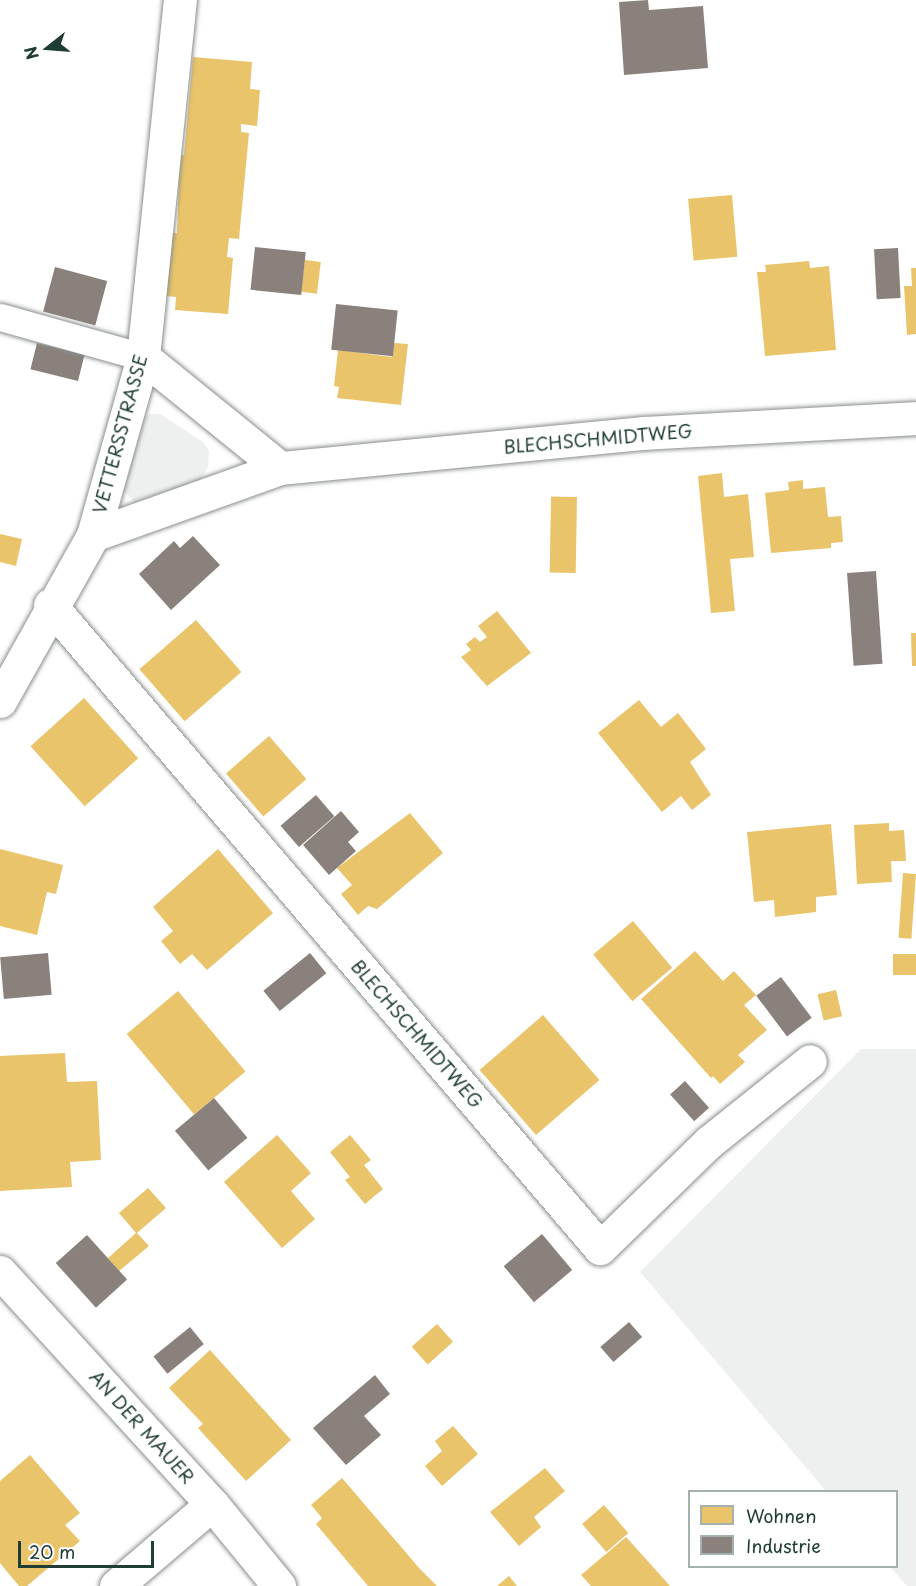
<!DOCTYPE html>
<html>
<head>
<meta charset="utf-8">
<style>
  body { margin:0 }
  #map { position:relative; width:916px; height:1586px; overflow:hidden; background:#fff; font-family:"Playpen Sans",sans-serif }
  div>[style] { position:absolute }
  .built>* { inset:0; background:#edf0ef }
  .homes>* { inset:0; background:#e9c46a; transform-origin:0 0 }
  .industry>* { inset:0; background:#8a817c; transform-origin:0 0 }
  .roads { filter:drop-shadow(0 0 2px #898f8d) drop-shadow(0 0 2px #898f8d) }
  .service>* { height:27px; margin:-13.5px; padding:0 13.5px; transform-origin:13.5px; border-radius:13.5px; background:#fff }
  .minor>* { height:33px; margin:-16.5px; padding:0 16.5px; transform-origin:16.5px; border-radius:16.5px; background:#fff }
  span { translate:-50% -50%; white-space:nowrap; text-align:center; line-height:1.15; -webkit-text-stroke:6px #fff; paint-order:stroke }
  .street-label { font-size:18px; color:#1f3d34 }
  .legend { position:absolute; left:688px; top:1490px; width:210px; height:78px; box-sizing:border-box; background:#fff; border:2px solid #a5b1ae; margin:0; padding:8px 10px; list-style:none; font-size:18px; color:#1f3d34 }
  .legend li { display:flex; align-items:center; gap:12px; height:30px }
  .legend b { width:30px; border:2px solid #a5b1ae }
  .north { position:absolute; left:18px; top:18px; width:60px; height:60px; -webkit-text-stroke:4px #fff; paint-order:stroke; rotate:253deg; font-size:16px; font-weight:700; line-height:24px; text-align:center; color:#1f3d34 }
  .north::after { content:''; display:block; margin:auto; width:21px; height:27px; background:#1f3d34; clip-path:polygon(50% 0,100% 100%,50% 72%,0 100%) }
  .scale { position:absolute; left:18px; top:1541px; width:136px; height:27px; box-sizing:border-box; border:3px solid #1f3d34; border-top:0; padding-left:8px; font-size:18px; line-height:21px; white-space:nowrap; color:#1f3d34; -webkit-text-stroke:4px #fff; paint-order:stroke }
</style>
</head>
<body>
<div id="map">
  <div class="built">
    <i style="clip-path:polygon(149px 414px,160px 414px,203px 442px,209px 451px,208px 467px,201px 480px,136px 504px,120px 487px,138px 420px)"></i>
    <i style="clip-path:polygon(861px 1049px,916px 1049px,916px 1586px,907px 1586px,890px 1567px,896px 1566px,896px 1492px,826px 1491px,640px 1272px)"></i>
  </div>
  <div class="homes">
    <i style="clip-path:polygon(193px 57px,252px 62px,250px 89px,260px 90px,257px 126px,241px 124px,241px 132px,249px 133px,239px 239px,229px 238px,227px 257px,233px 258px,228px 314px,175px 310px,176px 297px,166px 296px,171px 233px,177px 233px,179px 178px,181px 155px,184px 155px)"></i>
    <i style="left:732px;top:195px;width:62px;height:44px;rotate:85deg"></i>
    <i style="left:305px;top:260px;width:16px;height:32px;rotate:7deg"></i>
    <i style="clip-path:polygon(809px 261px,810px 268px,829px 266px,836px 350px,765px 356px,757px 272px,766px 272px,765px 265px)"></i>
    <i style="clip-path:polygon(911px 268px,916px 268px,916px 334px,907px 335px,904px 286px,912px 286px)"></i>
    <i style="clip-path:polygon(394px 343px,408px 344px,401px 405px,337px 398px,339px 387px,334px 386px,338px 350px,392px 357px)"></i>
    <i style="clip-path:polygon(722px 473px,724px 497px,748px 494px,754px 557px,730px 559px,735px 611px,711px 613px,698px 476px)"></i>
    <i style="clip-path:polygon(803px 480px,803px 489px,825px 487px,828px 517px,841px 516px,843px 542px,831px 543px,831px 548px,771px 553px,765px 493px,789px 490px,788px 482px)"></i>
    <i style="left:577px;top:497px;width:76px;height:26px;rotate:91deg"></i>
    <i style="clip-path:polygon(0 534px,22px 539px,16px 566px,0 562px)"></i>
    <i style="clip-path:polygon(497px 611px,531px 653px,487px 686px,461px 657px,471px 650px,466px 644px,475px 637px,480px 642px,487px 637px,478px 626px)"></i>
    <i style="left:196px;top:620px;width:69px;height:75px;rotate:49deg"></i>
    <i style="clip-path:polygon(911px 633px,916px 633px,916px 666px,912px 666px)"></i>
    <i style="left:84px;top:698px;width:81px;height:72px;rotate:48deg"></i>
    <i style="clip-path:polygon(639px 700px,661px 727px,678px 713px,706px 749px,690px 762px,711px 795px,692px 810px,681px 796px,662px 812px,598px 733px)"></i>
    <i style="left:269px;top:736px;width:57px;height:57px;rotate:49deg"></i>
    <i style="clip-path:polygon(410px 813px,443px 853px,377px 909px,368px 906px,358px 915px,341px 894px,352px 885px,337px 868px)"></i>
    <i style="clip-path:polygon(889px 823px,889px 831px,904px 830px,906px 861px,891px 861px,892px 882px,857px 884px,854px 825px)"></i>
    <i style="clip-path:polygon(831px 824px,837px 895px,816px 897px,816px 912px,775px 917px,774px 900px,754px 902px,747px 832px)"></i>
    <i style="clip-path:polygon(0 849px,63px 865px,56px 894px,47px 892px,37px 935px,0 926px)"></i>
    <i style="clip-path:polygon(218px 849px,273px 913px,207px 970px,192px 954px,180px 964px,161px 941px,173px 931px,153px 907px)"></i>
    <i style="left:903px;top:873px;width:13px;height:65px;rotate:4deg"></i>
    <i style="left:633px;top:921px;width:61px;height:52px;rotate:50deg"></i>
    <i style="clip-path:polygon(695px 951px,723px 981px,734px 971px,756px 995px,744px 1005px,767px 1030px,738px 1055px,745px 1062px,720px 1084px,713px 1076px,711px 1078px,641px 999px)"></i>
    <i style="left:916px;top:954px;width:21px;height:23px;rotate:90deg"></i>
    <i style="left:836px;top:990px;width:27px;height:19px;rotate:77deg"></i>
    <i style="left:178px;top:991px;width:105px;height:67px;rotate:50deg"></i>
    <i style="left:543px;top:1015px;width:86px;height:84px;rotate:49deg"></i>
    <i style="clip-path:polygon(65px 1053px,67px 1082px,97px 1081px,101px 1160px,70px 1162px,72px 1187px,0 1191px,0 1056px)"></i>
    <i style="clip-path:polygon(277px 1135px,311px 1173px,291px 1191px,315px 1219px,282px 1248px,224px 1182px)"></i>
    <i style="clip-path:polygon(350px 1135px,371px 1160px,364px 1165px,383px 1189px,365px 1204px,345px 1180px,350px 1177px,330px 1152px)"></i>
    <i style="clip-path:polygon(148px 1188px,166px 1208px,137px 1233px,149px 1246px,119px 1271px,108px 1258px,136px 1233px,119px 1213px)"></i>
    <i style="left:437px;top:1324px;width:24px;height:34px;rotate:48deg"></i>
    <i style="clip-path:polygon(210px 1350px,291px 1440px,246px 1481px,198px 1428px,203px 1424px,169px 1388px)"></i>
    <i style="clip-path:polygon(453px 1426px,478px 1454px,442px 1486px,425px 1466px,442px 1451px,435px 1441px)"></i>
    <i style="clip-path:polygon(30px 1455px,80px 1513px,65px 1525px,80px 1541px,27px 1586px,19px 1586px,0 1563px,0 1481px)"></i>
    <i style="clip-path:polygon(545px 1468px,565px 1491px,534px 1517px,541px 1527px,519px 1546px,490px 1512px)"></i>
    <i style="clip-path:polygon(342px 1478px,420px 1569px,437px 1586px,368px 1586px,316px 1524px,322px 1518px,311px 1505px)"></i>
    <i style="left:604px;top:1505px;width:37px;height:29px;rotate:49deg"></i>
    <i style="clip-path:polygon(626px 1537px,645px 1558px,670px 1586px,591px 1586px,581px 1575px)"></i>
    <i style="clip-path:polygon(509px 1576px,517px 1586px,497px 1586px)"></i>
  </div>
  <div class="industry">
    <i style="clip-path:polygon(648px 0,649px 10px,703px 6px,708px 68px,624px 75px,619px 2px)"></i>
    <i style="left:255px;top:247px;width:51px;height:43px;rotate:6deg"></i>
    <i style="left:898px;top:248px;width:50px;height:24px;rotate:87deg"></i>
    <i style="left:55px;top:267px;width:54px;height:46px;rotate:15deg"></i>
    <i style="left:336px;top:304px;width:62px;height:46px;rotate:6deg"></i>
    <i style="left:37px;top:343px;width:49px;height:27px;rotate:14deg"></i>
    <i style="clip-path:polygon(193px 536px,220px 565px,171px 610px,139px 574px,174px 541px,180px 548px)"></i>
    <i style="left:876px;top:571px;width:93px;height:29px;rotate:86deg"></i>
    <i style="left:316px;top:795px;width:28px;height:47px;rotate:49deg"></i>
    <i style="clip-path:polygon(341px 811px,359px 832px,348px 842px,356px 851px,329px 875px,303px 845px)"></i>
    <i style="left:48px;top:953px;width:42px;height:48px;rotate:85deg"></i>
    <i style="left:310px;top:953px;width:26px;height:60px;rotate:51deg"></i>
    <i style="left:781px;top:977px;width:51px;height:31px;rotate:53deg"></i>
    <i style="left:685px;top:1081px;width:36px;height:20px;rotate:48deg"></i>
    <i style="left:214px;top:1098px;width:52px;height:51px;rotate:50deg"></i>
    <i style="left:542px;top:1234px;width:47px;height:50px;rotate:50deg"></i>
    <i style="left:87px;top:1235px;width:60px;height:42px;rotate:48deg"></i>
    <i style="left:629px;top:1322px;width:20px;height:38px;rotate:49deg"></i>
    <i style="left:190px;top:1327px;width:22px;height:47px;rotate:51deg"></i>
    <i style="clip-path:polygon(375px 1375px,390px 1394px,364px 1416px,381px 1435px,346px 1465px,313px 1428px)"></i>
  </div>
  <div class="roads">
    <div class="service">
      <i style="left:0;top:317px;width:148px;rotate:15.6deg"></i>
    </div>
    <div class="minor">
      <i style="left:143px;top:357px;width:176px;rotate:39deg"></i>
      <i style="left:93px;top:535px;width:199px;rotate:-19.7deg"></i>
      <i style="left:280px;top:468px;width:365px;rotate:-5.5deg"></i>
      <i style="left:643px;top:433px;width:273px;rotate:-3.1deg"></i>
      <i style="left:50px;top:605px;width:846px;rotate:49.46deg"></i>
      <i style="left:600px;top:1248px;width:152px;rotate:-44.2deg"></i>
      <i style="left:709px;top:1142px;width:129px;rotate:-38.7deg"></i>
      <i style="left:0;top:701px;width:190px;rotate:-60.7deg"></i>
      <i style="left:93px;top:535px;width:185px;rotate:-74.3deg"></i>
      <i style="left:143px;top:357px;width:359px;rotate:-84.1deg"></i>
      <i style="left:0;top:1272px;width:314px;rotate:47.6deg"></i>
      <i style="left:212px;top:1504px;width:106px;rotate:50.7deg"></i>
      <i style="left:116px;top:1586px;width:126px;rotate:-40.5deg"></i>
    </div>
  </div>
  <div class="street-label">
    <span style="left:120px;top:434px;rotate:-75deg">VETTERSSTRASSE</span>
    <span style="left:598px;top:439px;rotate:-5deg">BLECHSCHMIDTWEG</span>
    <span style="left:417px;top:1034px;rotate:49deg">BLECHSCHMIDTWEG</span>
    <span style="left:142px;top:1427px;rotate:48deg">AN DER MAUER</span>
  </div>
  <ul class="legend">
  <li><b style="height:16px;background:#e9c46a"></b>Wohnen</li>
  <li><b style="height:16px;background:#8a817c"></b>Industrie</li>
  </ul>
  <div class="north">N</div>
  <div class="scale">20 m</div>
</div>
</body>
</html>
